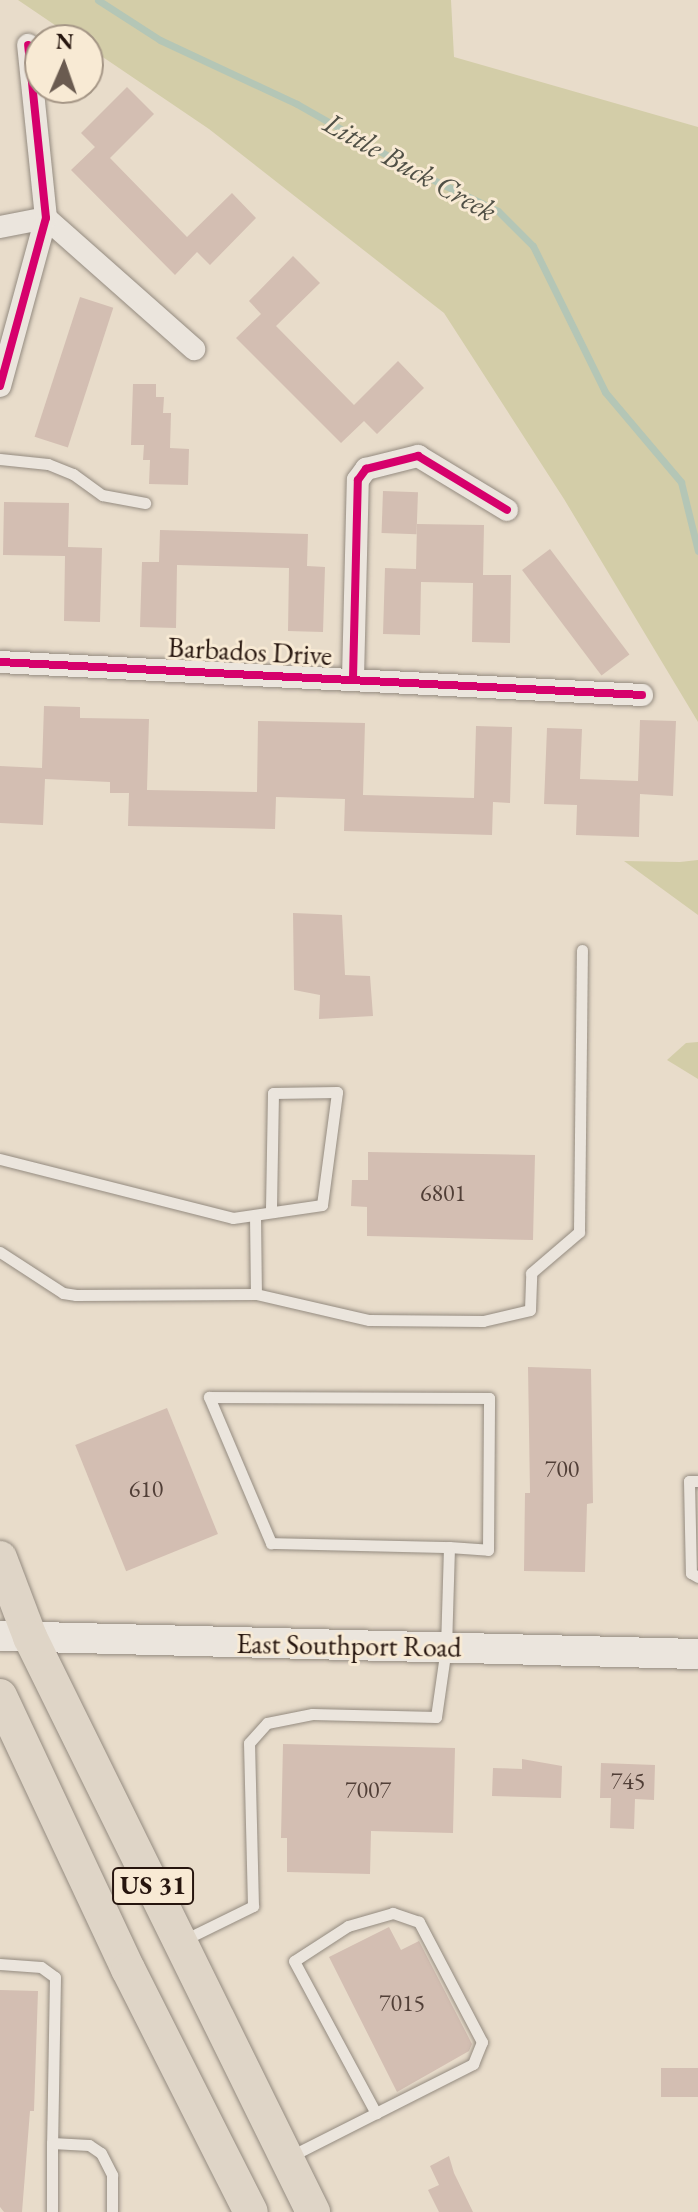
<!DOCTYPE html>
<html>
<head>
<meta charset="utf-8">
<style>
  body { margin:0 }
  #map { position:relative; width:698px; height:2212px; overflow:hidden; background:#e8dcca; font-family:"EB Garamond",serif }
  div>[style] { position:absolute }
  .green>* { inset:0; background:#d3cda8 }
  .stream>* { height:7px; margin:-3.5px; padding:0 3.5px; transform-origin:3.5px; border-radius:3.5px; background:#b4c6b6 }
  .building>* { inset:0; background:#d3beb2; transform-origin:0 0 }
  .roads { filter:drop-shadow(0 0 2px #948b80) drop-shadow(0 0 2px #948b80) }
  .service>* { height:11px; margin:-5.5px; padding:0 5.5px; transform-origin:5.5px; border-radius:5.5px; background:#ebe5dd }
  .minor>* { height:22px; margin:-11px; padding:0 11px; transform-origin:11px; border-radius:11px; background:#ebe5dd }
  .secondary>* { height:30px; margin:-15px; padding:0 15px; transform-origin:15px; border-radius:15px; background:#ebe5dd }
  .primary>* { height:34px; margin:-17px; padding:0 17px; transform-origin:17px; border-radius:17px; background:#dfd5c7 }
  .cycleway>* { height:8px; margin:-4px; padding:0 4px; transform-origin:4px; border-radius:4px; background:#d6006c }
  span { translate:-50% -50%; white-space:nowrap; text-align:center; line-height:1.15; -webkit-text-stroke:6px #f8ead4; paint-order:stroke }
  .number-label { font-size:24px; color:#513f37 }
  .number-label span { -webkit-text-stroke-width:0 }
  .shield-label span { padding:2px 6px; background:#f8ead4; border:2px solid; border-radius:6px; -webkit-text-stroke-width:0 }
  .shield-label { font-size:26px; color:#26150e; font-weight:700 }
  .street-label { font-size:28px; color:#26150e }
  .water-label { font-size:30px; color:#505046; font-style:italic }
  .north { position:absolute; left:24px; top:24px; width:80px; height:80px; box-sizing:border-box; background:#f8ead4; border:2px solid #a49585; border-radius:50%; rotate:2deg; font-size:22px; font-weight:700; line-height:32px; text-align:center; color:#26150e }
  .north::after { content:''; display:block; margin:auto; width:28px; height:36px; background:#6a5b50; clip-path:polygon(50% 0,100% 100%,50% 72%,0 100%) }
</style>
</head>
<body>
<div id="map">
  <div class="green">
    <i style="clip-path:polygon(18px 0,451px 0,454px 57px,698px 127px,698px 722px,564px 499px,444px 313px,209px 129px,88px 47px,88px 40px,77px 40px)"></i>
    <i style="clip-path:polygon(698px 860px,698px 915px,624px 861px,680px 862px)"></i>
    <i style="clip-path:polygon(698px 1042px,698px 1079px,667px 1060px,686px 1043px)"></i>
  </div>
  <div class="stream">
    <i style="left:98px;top:0;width:74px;rotate:32.8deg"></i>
    <i style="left:160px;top:40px;width:151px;rotate:25deg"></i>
    <i style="left:297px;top:104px;width:133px;rotate:29.6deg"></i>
    <i style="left:413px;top:170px;width:94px;rotate:25.8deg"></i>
    <i style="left:498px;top:211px;width:49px;rotate:45deg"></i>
    <i style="left:533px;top:246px;width:163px;rotate:63.7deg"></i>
    <i style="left:605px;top:392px;width:118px;rotate:49.8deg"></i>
    <i style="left:681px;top:482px;width:71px;rotate:76.2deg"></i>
  </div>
  <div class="building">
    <i style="clip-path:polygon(127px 87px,154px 114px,110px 158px,187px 237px,232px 193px,256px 218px,210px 265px,197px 252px,175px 275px,71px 170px,95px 147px,81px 133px)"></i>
    <i style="clip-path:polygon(293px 256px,320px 283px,276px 326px,354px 405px,398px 361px,424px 388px,377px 434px,364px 421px,341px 443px,236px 338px,261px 314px,249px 301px)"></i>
    <i style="left:80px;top:297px;width:35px;height:147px;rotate:18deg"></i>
    <i style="clip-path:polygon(133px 384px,156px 384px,156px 397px,164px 397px,163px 413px,171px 413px,170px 448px,189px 449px,188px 485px,149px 484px,150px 460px,143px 460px,144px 445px,131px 445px)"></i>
    <i style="left:383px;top:491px;width:35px;height:42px;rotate:2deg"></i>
    <i style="clip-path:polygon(4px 502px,69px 503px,68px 547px,102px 548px,100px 622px,64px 621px,65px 556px,3px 555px)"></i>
    <i style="clip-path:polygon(417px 524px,484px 525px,483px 575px,511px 575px,510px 643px,472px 642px,473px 583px,421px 582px,420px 635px,383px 634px,385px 568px,416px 569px)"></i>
    <i style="clip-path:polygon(160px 530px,308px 534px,307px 566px,325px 567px,323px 632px,288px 631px,289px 568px,177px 565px,176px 628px,140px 627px,142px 562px,159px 562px)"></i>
    <i style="left:550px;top:549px;width:132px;height:35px;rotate:53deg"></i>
    <i style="clip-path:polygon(44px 706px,80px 707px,80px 718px,149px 719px,147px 790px,257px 792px,258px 721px,365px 723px,363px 795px,474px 798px,476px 726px,512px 727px,510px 803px,493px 802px,492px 835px,344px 831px,345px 799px,276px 797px,275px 829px,128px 826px,129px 793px,110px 793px,110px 782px,45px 779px,43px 825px,0 823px,0 766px,42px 768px)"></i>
    <i style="clip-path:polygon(640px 720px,676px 721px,673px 796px,640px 794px,639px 837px,576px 835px,577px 805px,544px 804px,547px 728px,582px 729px,580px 779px,638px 781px)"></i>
    <i style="clip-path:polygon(293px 913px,342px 915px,345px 975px,370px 976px,373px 1016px,319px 1019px,320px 995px,294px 990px)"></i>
    <i style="clip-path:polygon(368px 1152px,535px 1155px,533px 1240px,367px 1236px,367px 1207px,351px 1206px,352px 1180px,368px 1180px)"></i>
    <i style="clip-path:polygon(528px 1367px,591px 1369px,593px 1503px,587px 1504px,585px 1572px,524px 1571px,525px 1493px,530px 1493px)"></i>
    <i style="left:167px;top:1408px;width:136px;height:99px;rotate:68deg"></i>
    <i style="clip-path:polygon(283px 1744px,455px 1748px,453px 1833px,371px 1831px,370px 1874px,287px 1872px,287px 1838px,281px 1838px)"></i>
    <i style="clip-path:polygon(522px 1759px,562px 1766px,561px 1798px,492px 1796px,493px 1768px,522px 1769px)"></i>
    <i style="clip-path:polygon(601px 1763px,655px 1765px,654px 1800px,635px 1799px,634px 1829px,610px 1828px,611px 1798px,600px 1798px)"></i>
    <i style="clip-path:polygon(389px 1927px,401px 1950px,419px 1941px,472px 2044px,469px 2051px,397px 2092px,329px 1957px)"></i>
    <i style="clip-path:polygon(0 1990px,38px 1991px,34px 2111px,30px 2111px,22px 2212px,4px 2212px,0 2207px)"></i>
    <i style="left:698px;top:2068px;width:29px;height:37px;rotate:90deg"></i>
    <i style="clip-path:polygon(449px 2156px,454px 2173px,473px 2212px,439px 2212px,428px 2190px,439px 2185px,430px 2166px)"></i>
  </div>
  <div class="roads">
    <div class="service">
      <i style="left:0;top:459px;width:48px;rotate:5.9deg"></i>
      <i style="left:48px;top:464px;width:27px;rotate:22deg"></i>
      <i style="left:73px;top:474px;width:36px;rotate:36deg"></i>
      <i style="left:102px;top:495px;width:44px;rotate:10.5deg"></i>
      <i style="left:0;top:1159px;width:240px;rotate:14.2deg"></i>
      <i style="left:233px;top:1218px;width:90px;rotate:-8.3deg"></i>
      <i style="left:322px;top:1205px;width:114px;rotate:-82.4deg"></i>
      <i style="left:337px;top:1092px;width:64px;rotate:179.1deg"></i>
      <i style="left:273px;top:1093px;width:119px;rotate:91deg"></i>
      <i style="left:255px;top:1215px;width:79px;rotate:89.3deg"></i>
      <i style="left:0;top:1252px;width:75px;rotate:33.1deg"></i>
      <i style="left:63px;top:1293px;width:13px;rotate:9deg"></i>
      <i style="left:76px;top:1295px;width:180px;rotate:-0.3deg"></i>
      <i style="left:256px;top:1294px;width:116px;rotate:13deg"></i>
      <i style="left:369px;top:1320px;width:114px;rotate:0.5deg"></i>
      <i style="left:483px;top:1321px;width:48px;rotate:-13.2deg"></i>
      <i style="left:530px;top:1310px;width:37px;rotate:-88deg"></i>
      <i style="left:531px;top:1273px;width:63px;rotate:-40.5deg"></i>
      <i style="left:579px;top:1232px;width:282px;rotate:-89.4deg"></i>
      <i style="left:698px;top:1481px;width:9px;rotate:180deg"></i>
      <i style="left:689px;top:1481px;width:92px;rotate:88.8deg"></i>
      <i style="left:691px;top:1573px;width:8px;rotate:30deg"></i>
      <i style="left:184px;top:1940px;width:77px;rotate:-26.2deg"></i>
      <i style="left:253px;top:1906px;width:163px;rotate:-91.4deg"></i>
      <i style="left:249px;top:1743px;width:27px;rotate:-48deg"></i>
      <i style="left:267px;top:1723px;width:46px;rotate:-11.3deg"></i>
      <i style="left:312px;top:1714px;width:124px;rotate:1.4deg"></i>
      <i style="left:436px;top:1717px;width:70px;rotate:-81.8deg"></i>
      <i style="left:446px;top:1648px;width:101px;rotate:-88.3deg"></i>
      <i style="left:449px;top:1547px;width:39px;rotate:4deg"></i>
      <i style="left:488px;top:1550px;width:152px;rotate:-89.6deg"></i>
      <i style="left:489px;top:1398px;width:280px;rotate:-179.8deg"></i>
      <i style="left:209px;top:1397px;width:159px;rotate:67deg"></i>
      <i style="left:271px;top:1543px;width:178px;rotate:1.3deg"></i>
      <i style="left:0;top:1964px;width:41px;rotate:4.2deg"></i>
      <i style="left:41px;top:1967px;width:17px;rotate:36deg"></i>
      <i style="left:55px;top:1977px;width:166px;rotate:91deg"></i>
      <i style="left:291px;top:2156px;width:95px;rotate:-26.8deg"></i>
      <i style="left:376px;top:2113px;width:109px;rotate:-26.8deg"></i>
      <i style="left:473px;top:2064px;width:24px;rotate:-68deg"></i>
      <i style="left:482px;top:2042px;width:136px;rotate:-117.7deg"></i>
      <i style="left:419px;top:1922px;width:28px;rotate:-161deg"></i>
      <i style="left:393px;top:1913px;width:47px;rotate:163.9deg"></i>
      <i style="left:348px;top:1926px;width:64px;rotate:147.1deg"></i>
      <i style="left:294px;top:1961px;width:173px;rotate:61.7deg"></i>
      <i style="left:52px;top:2212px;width:69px;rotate:-90deg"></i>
      <i style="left:52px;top:2143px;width:37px;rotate:3deg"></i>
      <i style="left:89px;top:2145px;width:14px;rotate:34deg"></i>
      <i style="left:101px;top:2153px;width:25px;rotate:63deg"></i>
      <i style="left:112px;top:2175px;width:37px;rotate:90deg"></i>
    </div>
    <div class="minor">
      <i style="left:0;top:227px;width:47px;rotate:-11.1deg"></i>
      <i style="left:46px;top:218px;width:198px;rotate:41.5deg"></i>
      <i style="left:0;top:386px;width:174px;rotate:-74.7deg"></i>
      <i style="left:46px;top:218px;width:174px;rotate:-95.9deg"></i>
      <i style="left:0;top:662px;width:643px;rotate:2.94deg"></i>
      <i style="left:353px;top:678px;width:198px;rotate:-88.6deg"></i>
      <i style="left:358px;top:480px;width:14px;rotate:-54deg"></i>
      <i style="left:366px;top:469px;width:54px;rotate:-14deg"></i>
      <i style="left:418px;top:456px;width:104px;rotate:31.2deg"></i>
    </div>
    <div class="secondary">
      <i style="left:0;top:1636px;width:698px;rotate:1.48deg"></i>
    </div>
    <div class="primary">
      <i style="left:0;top:1558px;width:85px;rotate:69.2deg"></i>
      <i style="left:30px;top:1637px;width:641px;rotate:63.79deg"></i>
      <i style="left:0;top:1696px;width:302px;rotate:64.9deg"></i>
      <i style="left:128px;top:1969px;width:272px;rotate:63.2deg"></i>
    </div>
  </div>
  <div class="cycleway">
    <i style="left:0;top:386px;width:174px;rotate:-74.7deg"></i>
    <i style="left:46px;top:218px;width:174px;rotate:-95.9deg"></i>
    <i style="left:0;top:662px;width:643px;rotate:2.94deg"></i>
    <i style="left:353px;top:678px;width:198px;rotate:-88.6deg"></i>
    <i style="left:358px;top:480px;width:14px;rotate:-54deg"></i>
    <i style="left:366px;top:469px;width:54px;rotate:-14deg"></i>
    <i style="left:418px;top:456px;width:104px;rotate:31.2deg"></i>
  </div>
  <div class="number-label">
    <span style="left:443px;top:1193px">6801</span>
    <span style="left:562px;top:1469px">700</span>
    <span style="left:146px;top:1489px">610</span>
    <span style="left:628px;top:1781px">745</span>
    <span style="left:368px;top:1790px">7007</span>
    <span style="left:402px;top:2003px">7015</span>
  </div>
  <div class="shield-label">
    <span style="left:153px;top:1886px">US 31</span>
  </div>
  <div class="street-label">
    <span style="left:250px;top:651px;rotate:3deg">Barbados Drive</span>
    <span style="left:349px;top:1645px;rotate:1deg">East Southport Road</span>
  </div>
  <div class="water-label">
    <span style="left:410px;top:167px;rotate:29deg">Little Buck Creek</span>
  </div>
  <div class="north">N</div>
</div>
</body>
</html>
